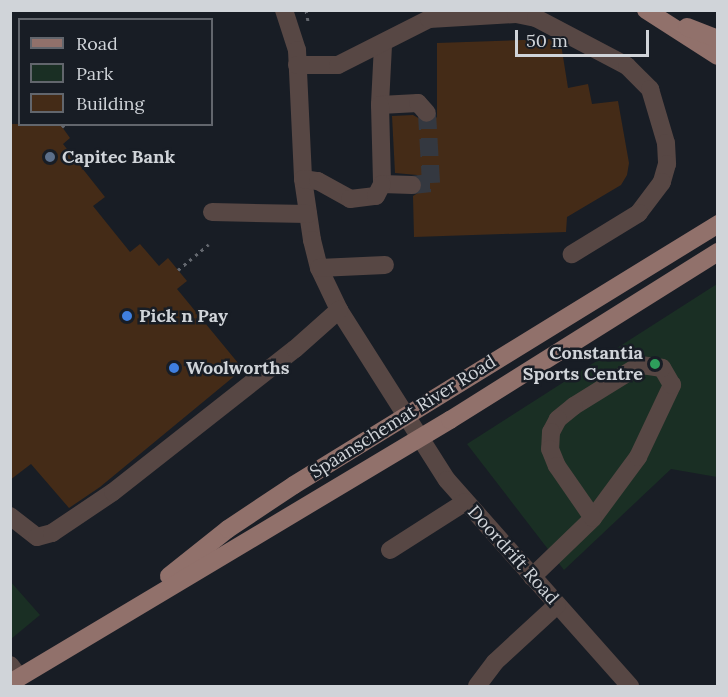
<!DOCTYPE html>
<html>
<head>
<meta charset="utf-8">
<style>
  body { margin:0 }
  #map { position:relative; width:728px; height:697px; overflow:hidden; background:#181d25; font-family:Lora,serif }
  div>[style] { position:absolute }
  .green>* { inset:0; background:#1a2f24 }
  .building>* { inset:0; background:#442b17 }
  .minor-tunnel>* { height:18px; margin-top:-9px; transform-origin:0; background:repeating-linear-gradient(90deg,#343840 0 18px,transparent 0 27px) }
  .path>* { height:3px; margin-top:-1.5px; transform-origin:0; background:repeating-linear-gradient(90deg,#63676e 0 3px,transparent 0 7.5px) }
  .minor>* { height:18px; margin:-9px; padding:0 9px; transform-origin:9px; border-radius:9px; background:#574744 }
  .major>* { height:18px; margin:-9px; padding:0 9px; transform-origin:9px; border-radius:9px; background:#91716b }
  .dots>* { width:16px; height:16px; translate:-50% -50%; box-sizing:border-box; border:3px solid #181d25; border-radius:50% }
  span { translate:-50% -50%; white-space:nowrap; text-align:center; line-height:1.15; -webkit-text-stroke:5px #181d25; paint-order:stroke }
  .poi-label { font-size:18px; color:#d0d4d9; font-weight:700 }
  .left { translate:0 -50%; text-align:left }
  .right { translate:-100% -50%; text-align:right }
  .street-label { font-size:18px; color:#d0d4d9 }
  .frame { position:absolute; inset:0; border:12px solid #d0d4d9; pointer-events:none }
  .legend { position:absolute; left:18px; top:18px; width:195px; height:108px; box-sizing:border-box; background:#181d25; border:2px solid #62666d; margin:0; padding:8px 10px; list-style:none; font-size:18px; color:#d0d4d9 }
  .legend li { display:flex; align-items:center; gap:12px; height:30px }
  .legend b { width:30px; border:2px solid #62666d }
  .scale { position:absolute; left:515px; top:30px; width:134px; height:27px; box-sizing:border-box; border:3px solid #d0d4d9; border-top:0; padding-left:8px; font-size:18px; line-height:21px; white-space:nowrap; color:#d0d4d9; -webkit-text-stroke:4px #181d25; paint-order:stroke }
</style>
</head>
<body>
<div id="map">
  <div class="green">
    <i style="clip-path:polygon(717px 284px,717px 477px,671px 469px,564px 570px,467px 444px)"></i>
    <i style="clip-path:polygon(10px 581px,40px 615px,11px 639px,10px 639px)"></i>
  </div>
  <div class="building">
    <i style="clip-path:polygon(552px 39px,561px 44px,568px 88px,588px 84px,592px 104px,618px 101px,629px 163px,627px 175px,621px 185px,567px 217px,566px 232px,414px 237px,413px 196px,421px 191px,423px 185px,417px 175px,395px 173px,392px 116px,413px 115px,429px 124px,437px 117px,437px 43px)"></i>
    <i style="clip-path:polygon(10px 124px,60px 124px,70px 138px,63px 144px,105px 197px,93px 206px,130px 252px,140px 244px,159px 266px,168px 258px,187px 281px,177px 289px,243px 369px,100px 487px,69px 508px,31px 464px,10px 480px)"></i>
  </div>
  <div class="minor-tunnel">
    <i style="left:412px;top:185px;width:19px;rotate:-6deg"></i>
    <i style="left:431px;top:183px;width:70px;rotate:-93.3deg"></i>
  </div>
  <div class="path">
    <i style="left:306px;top:10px;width:11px;rotate:80deg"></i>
    <i style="left:189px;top:20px;width:1px;rotate:-90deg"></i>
    <i style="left:62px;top:127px;width:4px;rotate:-45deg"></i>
    <i style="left:178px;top:270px;width:40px;rotate:-40deg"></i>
  </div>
  <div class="minor">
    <i style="left:284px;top:10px;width:42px;rotate:72deg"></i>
    <i style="left:297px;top:50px;width:129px;rotate:87.3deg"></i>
    <i style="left:303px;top:179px;width:62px;rotate:81.6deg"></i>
    <i style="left:312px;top:240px;width:29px;rotate:76deg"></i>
    <i style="left:319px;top:268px;width:47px;rotate:64.5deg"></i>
    <i style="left:339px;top:310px;width:201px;rotate:57.6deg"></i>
    <i style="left:447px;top:480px;width:276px;rotate:48.4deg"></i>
    <i style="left:383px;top:45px;width:60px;rotate:92.9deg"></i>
    <i style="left:380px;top:105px;width:38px;rotate:-3deg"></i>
    <i style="left:418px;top:103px;width:13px;rotate:48deg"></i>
    <i style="left:297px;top:65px;width:41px"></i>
    <i style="left:338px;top:65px;width:102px;rotate:-26.8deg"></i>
    <i style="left:429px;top:19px;width:87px;rotate:-3.3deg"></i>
    <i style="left:516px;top:14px;width:20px;rotate:11deg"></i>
    <i style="left:536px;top:18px;width:103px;rotate:27.8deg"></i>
    <i style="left:627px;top:66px;width:33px;rotate:45deg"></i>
    <i style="left:650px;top:89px;width:56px;rotate:73.5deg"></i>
    <i style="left:666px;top:143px;width:21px;rotate:87deg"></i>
    <i style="left:667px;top:164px;width:19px;rotate:106deg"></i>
    <i style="left:662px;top:182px;width:39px;rotate:127deg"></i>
    <i style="left:639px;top:213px;width:79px;rotate:148.5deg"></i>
    <i style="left:380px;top:105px;width:79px;rotate:88.5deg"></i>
    <i style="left:382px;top:184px;width:30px;rotate:2deg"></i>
    <i style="left:303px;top:179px;width:15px;rotate:8deg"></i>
    <i style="left:318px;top:181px;width:37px;rotate:29deg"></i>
    <i style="left:350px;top:199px;width:26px;rotate:-7deg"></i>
    <i style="left:376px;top:196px;width:13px;rotate:-63deg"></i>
    <i style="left:212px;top:212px;width:96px;rotate:1.2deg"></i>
    <i style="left:319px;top:268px;width:66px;rotate:-2.6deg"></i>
    <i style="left:10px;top:516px;width:34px;rotate:38deg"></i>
    <i style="left:37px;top:537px;width:16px;rotate:-15deg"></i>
    <i style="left:52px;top:533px;width:73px;rotate:-33.9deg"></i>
    <i style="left:113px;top:492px;width:231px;rotate:-38.2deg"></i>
    <i style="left:295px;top:349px;width:59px;rotate:-41.6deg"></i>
    <i style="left:390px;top:550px;width:89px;rotate:-32.6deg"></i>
    <i style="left:532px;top:577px;width:85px;rotate:-44deg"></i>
    <i style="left:593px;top:518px;width:76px;rotate:-53.6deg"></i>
    <i style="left:638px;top:457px;width:80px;rotate:-64.7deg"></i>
    <i style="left:672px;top:385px;width:20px;rotate:-120deg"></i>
    <i style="left:662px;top:368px;width:22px;rotate:-172deg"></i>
    <i style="left:640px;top:365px;width:78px;rotate:148.2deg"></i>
    <i style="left:574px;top:406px;width:21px;rotate:141deg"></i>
    <i style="left:558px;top:419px;width:15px;rotate:118deg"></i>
    <i style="left:551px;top:432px;width:17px;rotate:93deg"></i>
    <i style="left:550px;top:449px;width:18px;rotate:68deg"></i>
    <i style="left:557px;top:466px;width:63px;rotate:55.3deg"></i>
    <i style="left:10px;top:665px;width:15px;rotate:53deg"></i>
    <i style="left:477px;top:686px;width:30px;rotate:-53deg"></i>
    <i style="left:495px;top:662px;width:84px;rotate:-42.6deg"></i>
  </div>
  <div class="major">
    <i style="left:646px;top:10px;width:85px;rotate:32.6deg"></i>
    <i style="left:687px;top:27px;width:33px;rotate:21deg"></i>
    <i style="left:169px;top:576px;width:75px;rotate:-38.5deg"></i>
    <i style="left:228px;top:529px;width:79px;rotate:-33.7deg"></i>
    <i style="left:294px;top:485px;width:498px;rotate:-31.6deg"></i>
    <i style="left:10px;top:683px;width:513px;rotate:-30.87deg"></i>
    <i style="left:450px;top:420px;width:316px;rotate:-32.1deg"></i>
  </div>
  <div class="dots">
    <i style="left:50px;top:157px;background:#5c6f8a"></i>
    <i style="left:127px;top:316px;background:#3f7fe0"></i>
    <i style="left:655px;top:364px;background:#2e9e5b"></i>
    <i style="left:174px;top:368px;background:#3f7fe0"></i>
  </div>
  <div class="poi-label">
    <span class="left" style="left:62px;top:157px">Capitec Bank</span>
    <span class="left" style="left:139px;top:316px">Pick n Pay</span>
    <span class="right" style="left:643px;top:364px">Constantia<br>Sports Centre</span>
    <span class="left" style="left:186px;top:368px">Woolworths</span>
  </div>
  <div class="street-label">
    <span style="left:403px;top:417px;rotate:-32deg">Spaanschemat River Road</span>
    <span style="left:513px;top:555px;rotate:48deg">Doordrift Road</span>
  </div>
  <div class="frame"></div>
  <ul class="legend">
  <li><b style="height:8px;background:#91716b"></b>Road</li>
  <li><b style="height:16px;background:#1a2f24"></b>Park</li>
  <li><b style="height:16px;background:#442b17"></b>Building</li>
  </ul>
  <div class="scale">50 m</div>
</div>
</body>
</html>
